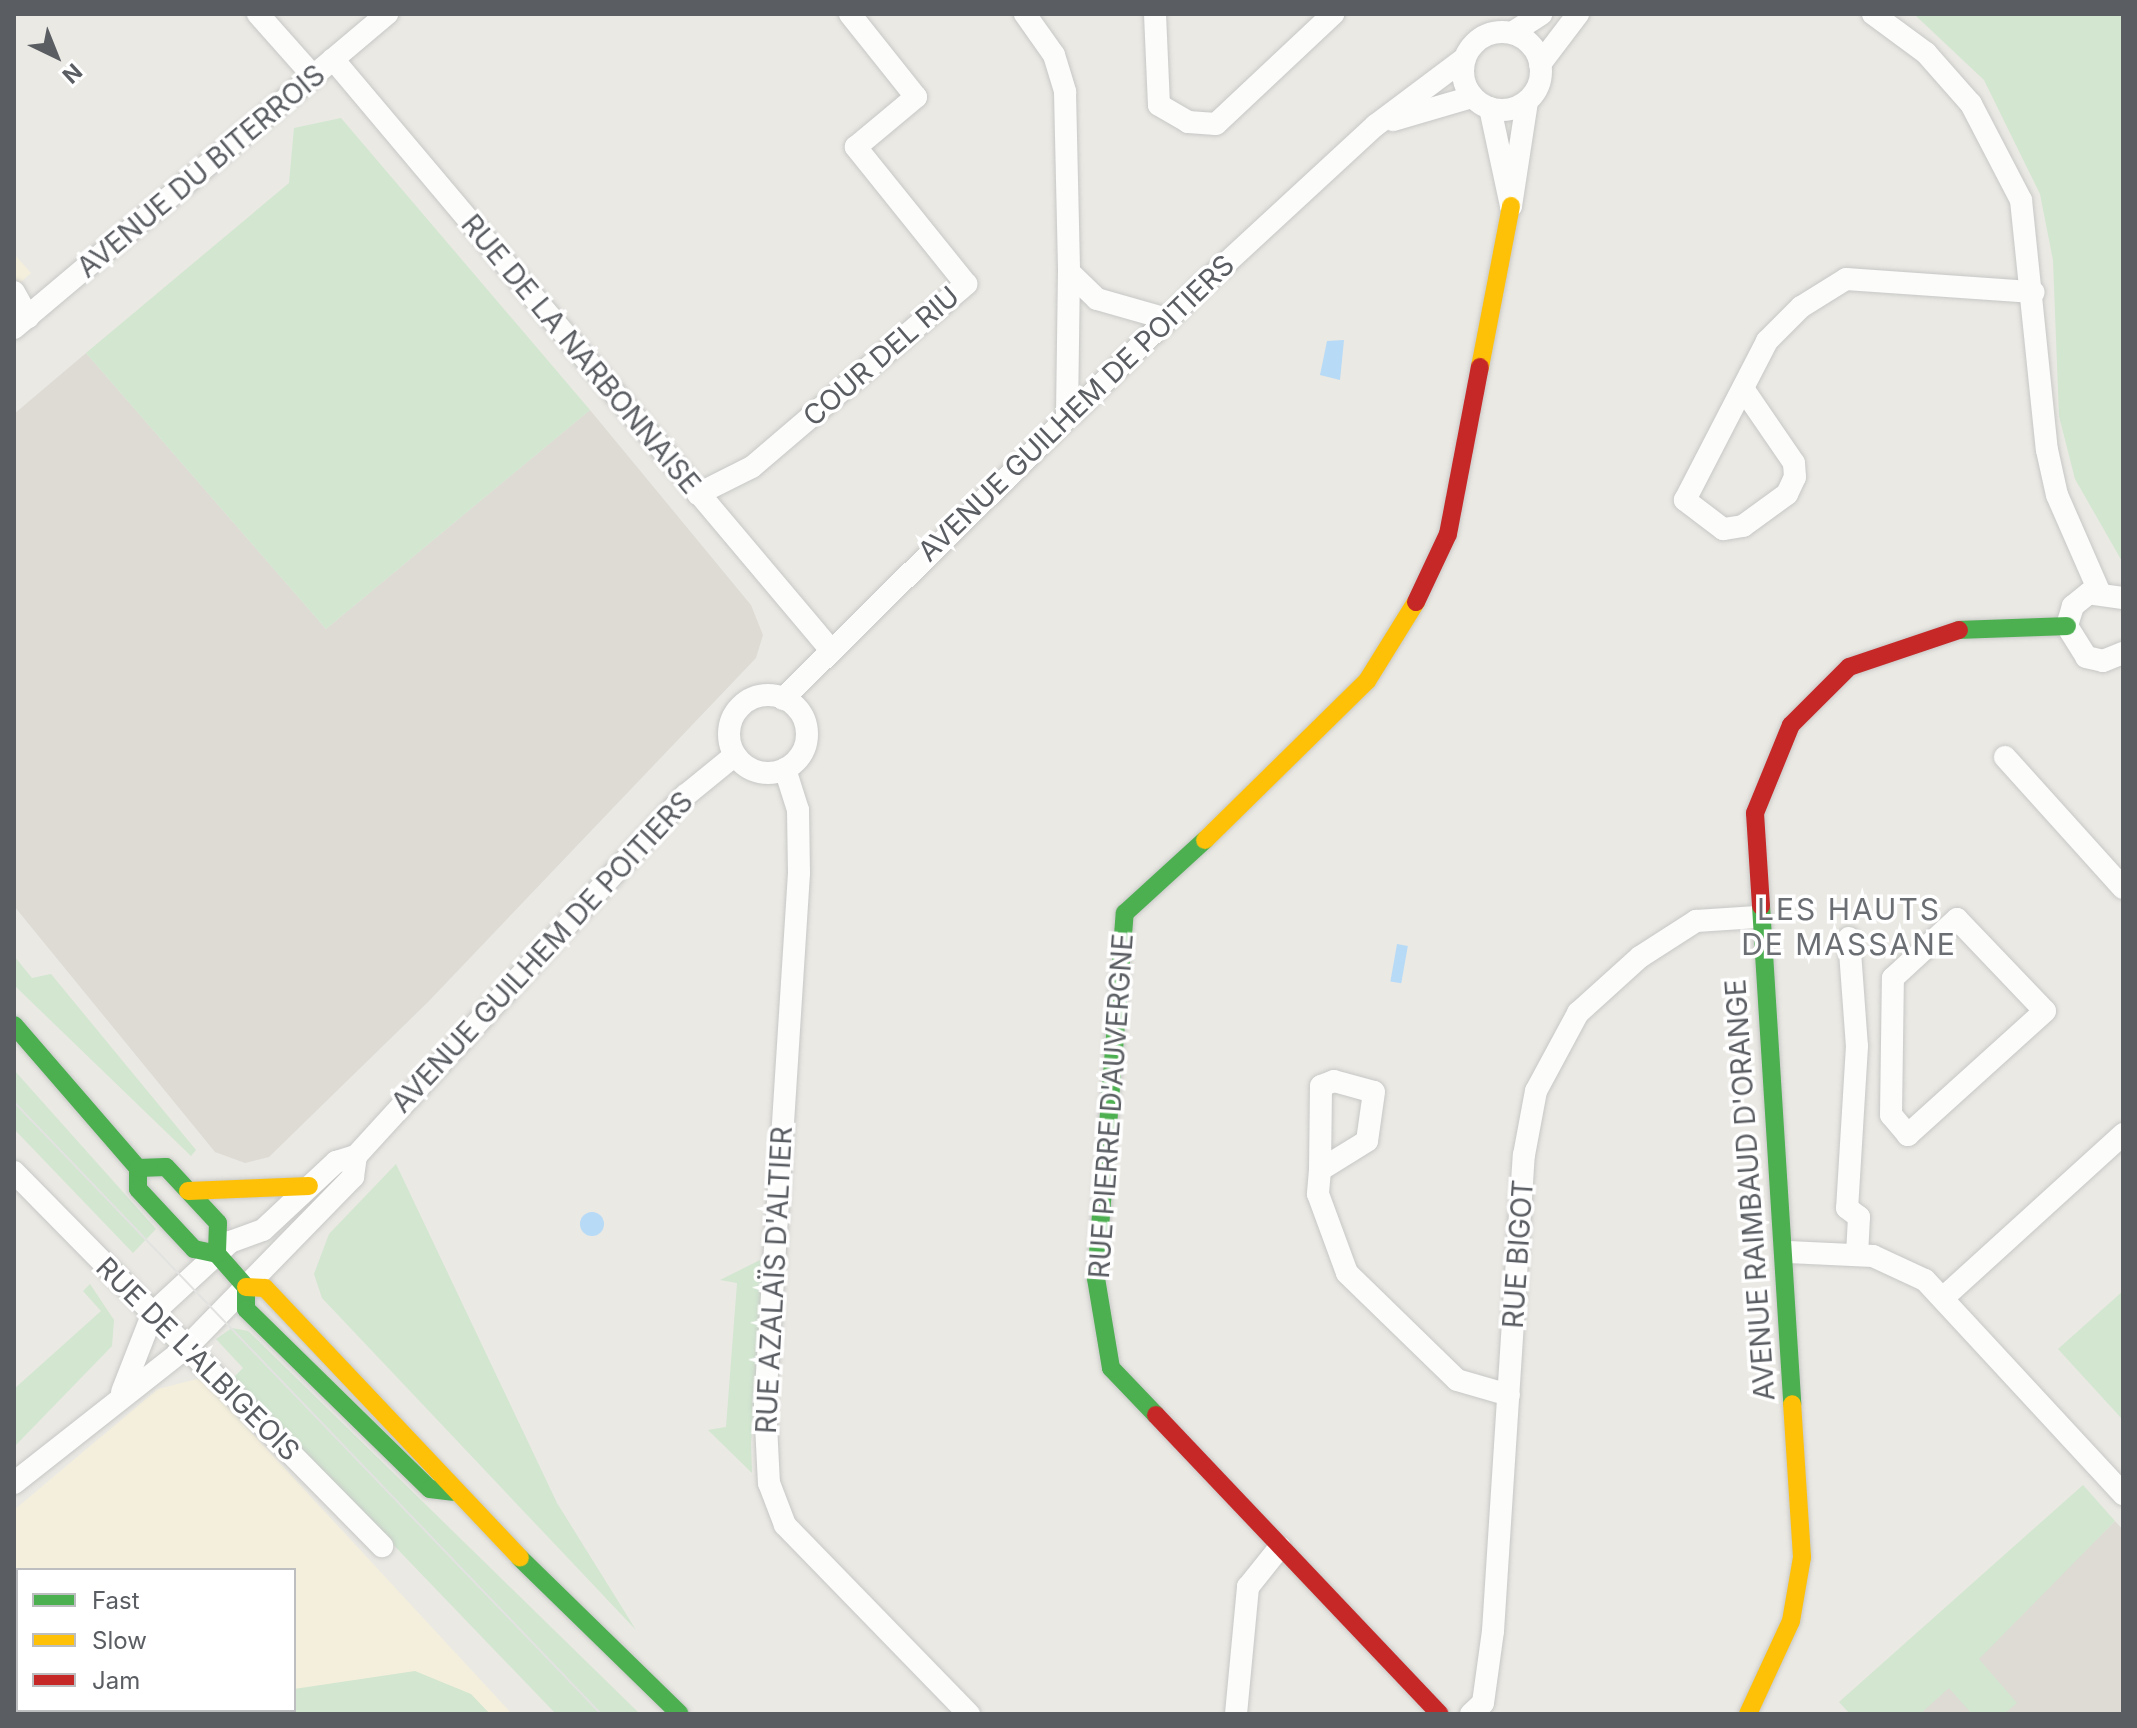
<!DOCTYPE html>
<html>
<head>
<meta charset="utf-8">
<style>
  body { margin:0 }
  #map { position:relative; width:2137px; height:1728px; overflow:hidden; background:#eae9e4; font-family:Inter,sans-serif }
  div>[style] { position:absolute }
  .commercial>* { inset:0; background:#f4efdc }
  .education>* { inset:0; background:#dddbd4 }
  .green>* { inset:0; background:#d2e6d0 }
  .water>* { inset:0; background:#b7daf6; transform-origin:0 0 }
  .round { border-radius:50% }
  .roads { filter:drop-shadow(0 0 2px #c7c7c6) drop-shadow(0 0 2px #c7c7c6) }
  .street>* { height:22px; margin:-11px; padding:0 11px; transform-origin:11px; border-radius:11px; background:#fcfcfb }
  .street>.ring { margin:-11px; padding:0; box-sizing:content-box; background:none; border:22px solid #fcfcfb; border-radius:50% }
  .fast>* { height:18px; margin:-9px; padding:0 9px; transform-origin:9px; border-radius:9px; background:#4caf50 }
  .slow>* { height:18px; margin:-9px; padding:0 9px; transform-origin:9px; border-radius:9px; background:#ffc107 }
  .jam>* { height:18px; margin:-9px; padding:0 9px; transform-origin:9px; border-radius:9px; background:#c62828 }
  .tram>* { height:2px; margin:-1px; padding:0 1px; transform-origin:1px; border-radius:1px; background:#e2e2e1 }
  span { translate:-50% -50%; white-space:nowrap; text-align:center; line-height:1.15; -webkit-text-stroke:7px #fff; paint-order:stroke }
  .street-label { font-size:28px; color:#5a5d62 }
  .neighbourhood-label { font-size:30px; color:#6b6f74; letter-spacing:2px }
  .frame { position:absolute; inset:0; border:16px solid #5a5d62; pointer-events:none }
  .legend { position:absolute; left:16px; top:1568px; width:280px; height:144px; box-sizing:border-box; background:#fff; border:2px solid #bdbec0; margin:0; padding:10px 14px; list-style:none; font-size:24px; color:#5a5d62 }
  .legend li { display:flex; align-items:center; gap:16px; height:40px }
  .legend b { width:40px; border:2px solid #bdbec0 }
  .north { position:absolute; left:16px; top:16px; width:80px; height:80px; -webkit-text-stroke:6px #fff; paint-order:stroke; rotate:137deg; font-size:22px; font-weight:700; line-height:32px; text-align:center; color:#5a5d62 }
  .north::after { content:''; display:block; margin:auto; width:28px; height:36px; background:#5a5d62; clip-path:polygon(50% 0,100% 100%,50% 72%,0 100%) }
</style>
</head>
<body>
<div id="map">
  <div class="commercial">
    <i style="clip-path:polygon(14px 254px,31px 273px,14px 288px)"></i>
    <i style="clip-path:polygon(evenodd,201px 1378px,512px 1714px,14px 1714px,14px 1510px,158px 1389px,201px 1378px,18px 1570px,294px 1570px,294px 1710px,18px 1710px,18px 1570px)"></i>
  </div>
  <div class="education">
    <i style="clip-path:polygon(86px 353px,326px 629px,590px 410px,751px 605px,763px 635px,756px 658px,428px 1002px,269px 1157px,245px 1163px,215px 1152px,14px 906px,14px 414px)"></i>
    <i style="clip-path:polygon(2115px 1521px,2123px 1530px,2123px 1714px,1920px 1714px)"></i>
  </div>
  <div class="green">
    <i style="clip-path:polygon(1914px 14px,2123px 14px,2123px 563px,2075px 479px,2059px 416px,2053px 260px,2040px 194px,1984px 80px)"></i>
    <i style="clip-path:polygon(341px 118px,590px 410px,326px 629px,86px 353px,289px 183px,294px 128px)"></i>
    <i style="clip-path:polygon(14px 956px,32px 978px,51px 974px,196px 1150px,191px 1156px,14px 985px)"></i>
    <i style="clip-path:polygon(14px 1070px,156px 1229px,133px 1253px,14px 1129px)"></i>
    <i style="clip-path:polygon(396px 1164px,557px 1503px,636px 1630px,322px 1298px,314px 1274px,329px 1234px)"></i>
    <i style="clip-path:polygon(764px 1258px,751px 1444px,752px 1473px,708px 1430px,726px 1427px,737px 1283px,720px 1280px)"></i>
    <i style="clip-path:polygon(90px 1284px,114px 1320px,112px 1346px,14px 1447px,14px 1389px,101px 1311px,83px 1291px)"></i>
    <i style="clip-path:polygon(2123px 1291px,2123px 1420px,2058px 1349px)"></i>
    <i style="clip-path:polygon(232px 1328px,248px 1331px,640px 1714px,556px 1714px,233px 1378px,243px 1368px,216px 1339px)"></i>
    <i style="clip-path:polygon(2083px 1485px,2115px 1521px,1979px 1659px,2017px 1703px,2004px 1714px,1972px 1714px,1949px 1688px,1920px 1714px,1850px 1714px,1839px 1702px)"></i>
    <i style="clip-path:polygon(415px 1671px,471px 1694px,490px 1714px,35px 1714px,294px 1710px,294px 1689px)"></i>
  </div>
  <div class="water">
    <i style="clip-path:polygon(1344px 340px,1340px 380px,1320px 375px,1327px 341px)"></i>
    <i style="left:1397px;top:944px;width:11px;height:38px;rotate:10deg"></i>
    <i class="round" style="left:580px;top:1212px;width:24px;height:24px"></i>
  </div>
  <div class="roads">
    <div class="street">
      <i style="left:258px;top:14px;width:83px;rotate:48.4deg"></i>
      <i style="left:1025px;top:14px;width:50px;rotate:54.7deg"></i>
      <i style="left:1054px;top:55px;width:39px;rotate:73deg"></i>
      <i style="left:1065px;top:92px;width:180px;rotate:88.7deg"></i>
      <i style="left:1069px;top:272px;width:39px;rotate:44deg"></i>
      <i style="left:1097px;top:299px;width:73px;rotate:15.9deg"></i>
      <i style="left:1155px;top:14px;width:91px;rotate:87.5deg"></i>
      <i style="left:1159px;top:105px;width:34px;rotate:30deg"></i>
      <i style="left:1188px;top:122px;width:28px;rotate:4deg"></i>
      <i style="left:1216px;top:124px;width:161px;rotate:-43.2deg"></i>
      <i style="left:1873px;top:14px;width:66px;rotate:36.3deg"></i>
      <i style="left:1926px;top:53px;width:68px;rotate:48.6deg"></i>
      <i style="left:1971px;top:104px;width:108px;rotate:62.5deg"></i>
      <i style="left:2021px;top:200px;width:251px;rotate:84.1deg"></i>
      <i style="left:2047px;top:450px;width:46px;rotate:77.5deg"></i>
      <i style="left:2057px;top:495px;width:105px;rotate:66.4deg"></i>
      <i class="ring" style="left:1463px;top:32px;width:56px;height:56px"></i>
      <i style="left:1512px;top:33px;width:35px;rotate:-33deg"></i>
      <i style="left:333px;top:59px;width:771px;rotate:49.89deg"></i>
      <i style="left:1540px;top:64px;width:63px;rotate:-52.8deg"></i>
      <i style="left:1490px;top:108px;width:100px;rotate:77.9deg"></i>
      <i style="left:1511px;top:206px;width:106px;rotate:-81.3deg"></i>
      <i style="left:1393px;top:120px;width:82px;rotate:-16.2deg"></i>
      <i style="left:14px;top:292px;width:29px;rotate:61deg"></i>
      <i style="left:14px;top:328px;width:488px;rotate:-40.1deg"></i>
      <i style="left:1744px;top:390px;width:88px;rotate:55.6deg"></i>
      <i style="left:1794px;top:463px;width:14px;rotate:86deg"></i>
      <i style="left:1795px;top:477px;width:19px;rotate:115deg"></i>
      <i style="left:1787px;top:494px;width:54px;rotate:144deg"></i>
      <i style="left:1743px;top:526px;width:20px;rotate:171deg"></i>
      <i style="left:1723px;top:529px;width:48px;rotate:-142.7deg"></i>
      <i style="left:1685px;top:500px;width:179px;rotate:-62.7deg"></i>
      <i style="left:1767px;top:341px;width:48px;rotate:-45deg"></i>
      <i style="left:1801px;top:307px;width:53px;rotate:-31.9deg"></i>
      <i style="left:1846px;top:279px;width:188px;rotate:4deg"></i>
      <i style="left:1067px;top:414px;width:142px;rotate:-89.2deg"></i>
      <i style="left:698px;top:494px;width:60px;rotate:-26.6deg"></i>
      <i style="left:752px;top:467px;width:282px;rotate:-40.5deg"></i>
      <i style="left:966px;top:284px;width:176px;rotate:-128.8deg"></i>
      <i style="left:856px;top:147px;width:78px;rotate:-39.8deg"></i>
      <i style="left:916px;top:97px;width:106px;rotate:-128.5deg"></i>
      <i style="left:2123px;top:598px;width:34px;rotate:-172deg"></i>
      <i style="left:2089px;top:593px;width:21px;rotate:141deg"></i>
      <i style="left:2073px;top:606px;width:21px;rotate:107deg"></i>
      <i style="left:2067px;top:626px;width:36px;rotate:58deg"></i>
      <i style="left:2086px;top:657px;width:17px;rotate:13deg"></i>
      <i style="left:2103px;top:661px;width:22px;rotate:-22deg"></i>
      <i class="ring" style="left:729px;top:695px;width:56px;height:56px"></i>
      <i style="left:783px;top:699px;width:582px;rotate:-44.65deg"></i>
      <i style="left:1197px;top:290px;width:243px;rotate:-42.7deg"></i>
      <i style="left:1376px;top:125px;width:110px;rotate:-36.9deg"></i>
      <i style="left:2005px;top:757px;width:176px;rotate:48deg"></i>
      <i style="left:785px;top:769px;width:43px;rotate:72.4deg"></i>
      <i style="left:798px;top:810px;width:63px;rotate:89.1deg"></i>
      <i style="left:799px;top:873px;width:533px;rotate:93.66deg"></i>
      <i style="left:765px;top:1405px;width:78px;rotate:87.1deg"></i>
      <i style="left:769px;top:1483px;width:45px;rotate:69.1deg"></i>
      <i style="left:785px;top:1525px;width:264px;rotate:45.8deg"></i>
      <i style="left:1957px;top:919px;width:127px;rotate:46.3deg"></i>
      <i style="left:2045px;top:1011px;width:185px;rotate:137.9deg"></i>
      <i style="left:1908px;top:1135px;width:26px;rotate:-130deg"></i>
      <i style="left:1891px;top:1115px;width:137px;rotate:-89.2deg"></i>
      <i style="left:1893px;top:978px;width:87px;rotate:-42.7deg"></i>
      <i style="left:1849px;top:938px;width:108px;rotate:85.8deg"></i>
      <i style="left:1857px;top:1046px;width:162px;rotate:93.5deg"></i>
      <i style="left:1847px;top:1208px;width:15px;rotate:37deg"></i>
      <i style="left:1859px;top:1217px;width:38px;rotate:93deg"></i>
      <i style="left:1320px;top:1170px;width:84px;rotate:-89.3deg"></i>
      <i style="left:1321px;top:1086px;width:14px;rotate:-21deg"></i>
      <i style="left:1334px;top:1081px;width:41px;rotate:15.4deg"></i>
      <i style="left:1374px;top:1092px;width:49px;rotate:98.1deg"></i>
      <i style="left:1367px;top:1141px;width:55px;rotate:148.3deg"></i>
      <i style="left:1320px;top:1170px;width:24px;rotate:95deg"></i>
      <i style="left:1318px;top:1194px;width:84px;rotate:69.8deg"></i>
      <i style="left:1347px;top:1273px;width:153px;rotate:44.2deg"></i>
      <i style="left:1457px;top:1380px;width:54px;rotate:16.1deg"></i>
      <i style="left:14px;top:1172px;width:525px;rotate:45.46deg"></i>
      <i style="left:1788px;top:1252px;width:85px;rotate:2.7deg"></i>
      <i style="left:1873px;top:1256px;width:57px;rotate:24.8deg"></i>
      <i style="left:1925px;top:1280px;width:292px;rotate:47.2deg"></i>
      <i style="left:1943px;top:1298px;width:244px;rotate:-42.3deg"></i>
      <i style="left:122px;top:1392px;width:85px;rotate:-68.6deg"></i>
      <i style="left:153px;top:1313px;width:105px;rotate:-42.7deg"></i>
      <i style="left:230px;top:1242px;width:35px;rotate:-20deg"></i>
      <i style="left:263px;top:1230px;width:100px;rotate:-43deg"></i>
      <i style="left:336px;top:1162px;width:21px;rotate:-17deg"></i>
      <i style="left:356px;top:1156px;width:489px;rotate:-47.6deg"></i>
      <i style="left:686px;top:795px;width:63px;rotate:-39.2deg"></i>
      <i style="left:14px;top:1483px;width:220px;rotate:-38.2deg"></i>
      <i style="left:187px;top:1347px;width:238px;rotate:-45.7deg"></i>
      <i style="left:353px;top:1177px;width:21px;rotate:-82deg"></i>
      <i style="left:1236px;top:1714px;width:128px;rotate:-84.6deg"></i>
      <i style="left:1248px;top:1587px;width:51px;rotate:-51.3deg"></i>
      <i style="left:1471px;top:1714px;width:16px;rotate:-43deg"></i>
      <i style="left:1483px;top:1703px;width:73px;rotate:-82.1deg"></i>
      <i style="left:1493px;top:1631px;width:477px;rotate:-86.3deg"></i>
      <i style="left:1524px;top:1155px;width:65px;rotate:-79.4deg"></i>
      <i style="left:1536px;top:1091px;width:89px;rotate:-61.7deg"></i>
      <i style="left:1578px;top:1013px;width:84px;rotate:-42.1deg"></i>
      <i style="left:1640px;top:957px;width:67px;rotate:-32.7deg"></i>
      <i style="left:1696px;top:921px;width:61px;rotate:-3.8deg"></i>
    </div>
    <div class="fast">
      <i style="left:1959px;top:630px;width:108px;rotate:-2.1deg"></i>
      <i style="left:1761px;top:906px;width:499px;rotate:86.4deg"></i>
      <i style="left:14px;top:1025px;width:189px;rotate:49.1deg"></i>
      <i style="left:138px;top:1168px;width:21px;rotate:90deg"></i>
      <i style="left:138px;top:1189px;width:82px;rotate:47deg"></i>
      <i style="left:194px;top:1249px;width:24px;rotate:12deg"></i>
      <i style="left:217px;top:1254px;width:44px;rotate:48.7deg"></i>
      <i style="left:246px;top:1287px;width:22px;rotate:90deg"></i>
      <i style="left:246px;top:1309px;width:257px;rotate:44.4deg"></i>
      <i style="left:430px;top:1489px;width:23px;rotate:7deg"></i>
      <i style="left:138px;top:1168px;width:28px;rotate:-2deg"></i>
      <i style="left:166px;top:1167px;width:76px;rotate:47.1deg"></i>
      <i style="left:218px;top:1223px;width:31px;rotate:92deg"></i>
      <i style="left:1156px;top:1415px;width:65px;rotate:-133.8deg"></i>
      <i style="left:1111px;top:1368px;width:91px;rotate:-99.5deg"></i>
      <i style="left:1096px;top:1278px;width:366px;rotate:-85.5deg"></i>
      <i style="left:1125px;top:913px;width:108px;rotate:-42.4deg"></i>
      <i style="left:520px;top:1558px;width:223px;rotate:44.3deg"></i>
    </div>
    <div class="slow">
      <i style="left:1480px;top:367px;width:164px;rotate:-79.1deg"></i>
      <i style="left:1205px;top:840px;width:227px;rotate:-44.5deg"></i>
      <i style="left:1367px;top:681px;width:93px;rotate:-58.2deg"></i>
      <i style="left:188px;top:1191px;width:121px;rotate:-2.4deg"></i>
      <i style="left:246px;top:1287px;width:19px;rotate:3deg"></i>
      <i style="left:265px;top:1288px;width:371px;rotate:46.6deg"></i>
      <i style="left:1748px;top:1714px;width:102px;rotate:-65.2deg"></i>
      <i style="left:1791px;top:1621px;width:65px;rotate:-80.2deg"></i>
      <i style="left:1802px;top:1557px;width:153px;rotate:-93.7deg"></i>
    </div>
    <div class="jam">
      <i style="left:1416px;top:602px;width:75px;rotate:-64.8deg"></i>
      <i style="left:1448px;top:534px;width:170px;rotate:-79.2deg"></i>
      <i style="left:1761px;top:906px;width:93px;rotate:-93.7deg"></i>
      <i style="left:1755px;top:813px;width:95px;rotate:-67.8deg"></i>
      <i style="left:1791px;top:725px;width:82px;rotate:-45deg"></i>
      <i style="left:1849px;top:667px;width:116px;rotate:-18.6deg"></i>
      <i style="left:1156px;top:1415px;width:412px;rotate:46.5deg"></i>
    </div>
  </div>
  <div class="tram">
    <i style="left:14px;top:1102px;width:848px;rotate:46.19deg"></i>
  </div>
  <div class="street-label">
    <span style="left:201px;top:171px;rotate:-40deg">AVENUE DU BITERROIS</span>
    <span style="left:581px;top:354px;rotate:50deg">RUE DE LA NARBONNAISE</span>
    <span style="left:881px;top:356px;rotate:-41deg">COUR DEL RIU</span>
    <span style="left:1076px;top:408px;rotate:-44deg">AVENUE GUILHEM DE POITIERS</span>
    <span style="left:542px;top:952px;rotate:-47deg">AVENUE GUILHEM DE POITIERS</span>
    <span style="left:1111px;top:1106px;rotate:-86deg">RUE PIERRE D'AUVERGNE</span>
    <span style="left:1750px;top:1190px;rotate:-94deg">AVENUE RAIMBAUD D'ORANGE</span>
    <span style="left:1518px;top:1254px;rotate:-86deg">RUE BIGOT</span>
    <span style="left:774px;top:1280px;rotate:-87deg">RUE AZALAÏS D'ALTIER</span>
    <span style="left:198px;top:1359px;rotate:45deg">RUE DE L'ALBIGEOIS</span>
  </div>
  <div class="neighbourhood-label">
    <span style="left:1849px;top:926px">LES HAUTS<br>DE MASSANE</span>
  </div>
  <div class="frame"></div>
  <ul class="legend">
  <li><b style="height:10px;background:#4caf50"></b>Fast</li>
  <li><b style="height:10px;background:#ffc107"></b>Slow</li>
  <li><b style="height:10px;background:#c62828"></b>Jam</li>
  </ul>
  <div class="north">N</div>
</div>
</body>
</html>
